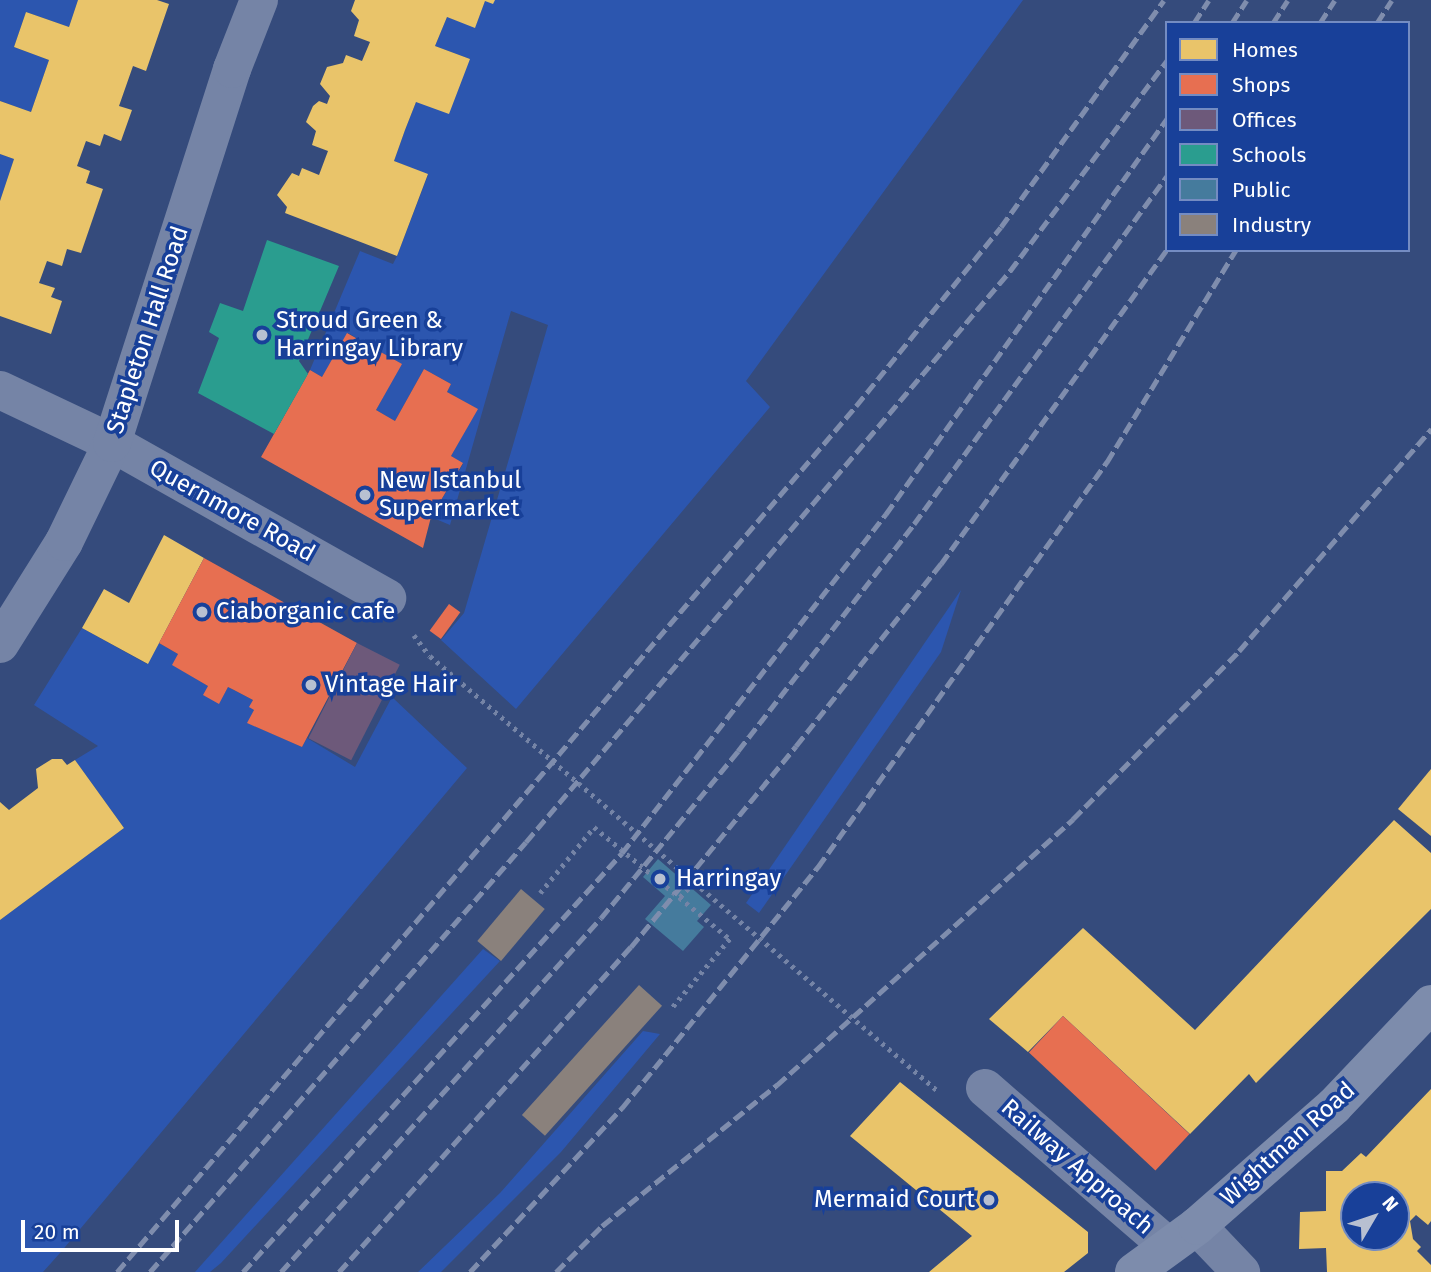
<!DOCTYPE html>
<html>
<head>
<meta charset="utf-8">
<style>
  body { margin:0 }
  #map { position:relative; width:1431px; height:1272px; overflow:hidden; background:#354b7c; font-family:"Fira Sans",sans-serif }
  div>[style] { position:absolute }
  .green>* { inset:0; background:#2c56af }
  .homes>* { inset:0; background:#e9c46a }
  .shops>* { inset:0; background:#e76f51; transform-origin:0 0 }
  .offices>* { inset:0; background:#6d597a; transform-origin:0 0 }
  .schools>* { inset:0; background:#2a9d8f }
  .public>* { inset:0; background:#457b9d }
  .industry>* { inset:0; background:#8a817c; transform-origin:0 0 }
  .path>* { height:4.5px; margin-top:-2.25px; transform-origin:0; background:repeating-linear-gradient(90deg,#7584a6 0 3.5px,transparent 0 8.5px) }
  .minor>* { height:38px; margin:-19px; padding:0 19px; transform-origin:19px; border-radius:19px; background:#7584a6 }
  .major>* { height:38px; margin:-19px; padding:0 19px; transform-origin:19px; border-radius:19px; background:#7d8cac }
  .rail>* { height:5px; margin-top:-2.5px; transform-origin:0; background:repeating-linear-gradient(90deg,#7f8dad 0 12px,transparent 0 17px) }
  .dots>* { width:19px; height:19px; translate:-50% -50%; box-sizing:border-box; border:4px solid #184099; border-radius:50% }
  span { translate:-50% -50%; white-space:nowrap; text-align:center; line-height:1.15; -webkit-text-stroke:7px #184099; paint-order:stroke }
  .poi-label { font-size:24px; color:#fff }
  .left { translate:0 -50%; text-align:left }
  .right { translate:-100% -50%; text-align:right }
  .street-label { font-size:24px; color:#fff }
  .legend { position:absolute; left:1165px; top:21px; width:245px; height:231px; box-sizing:border-box; background:#184099; border:2px solid #748cc2; margin:0; padding:9px 12px; list-style:none; font-size:21px; color:#fff }
  .legend li { display:flex; align-items:center; gap:14px; height:35px }
  .legend b { width:35px; border:2px solid #748cc2 }
  .north { position:absolute; left:1340px; top:1181px; width:70px; height:70px; box-sizing:border-box; background:#184099; border:2px solid #748cc2; border-radius:50%; rotate:51deg; font-size:19px; font-weight:700; line-height:28px; text-align:center; color:#fff }
  .north::after { content:''; display:block; margin:auto; width:24px; height:32px; background:#b8c0d1; clip-path:polygon(50% 0,100% 100%,50% 72%,0 100%) }
  .scale { position:absolute; left:21px; top:1220px; width:158px; height:32px; box-sizing:border-box; border:4px solid #fff; border-top:0; padding-left:9px; font-size:21px; line-height:24px; white-space:nowrap; color:#fff; -webkit-text-stroke:5px #184099; paint-order:stroke }
</style>
</head>
<body>
<div id="map">
  <div class="green">
    <i style="clip-path:polygon(0 0,78px 0,69px 27px,26px 12px,14px 47px,49px 60px,31px 112px,0 101px)"></i>
    <i style="clip-path:polygon(495px 0,1023px 0,746px 381px,770px 407px,516px 709px,441px 640px,464px 613px,548px 325px,511px 311px,450px 525px,431px 517px,463px 464px,451px 456px,477px 409px,447px 392px,451px 384px,424px 369px,395px 421px,376px 410px,401px 364px,348px 333px,322px 377px,310px 370px,360px 251px,393px 264px,397px 256px,428px 175px,394px 161px,405px 130px,416px 102px,470px 59px,435px 46px,447px 17px,475px 27px,485px 1px)"></i>
    <i style="clip-path:polygon(0 154px,14px 159px,0 201px)"></i>
    <i style="clip-path:polygon(961px 590px,941px 652px,759px 913px,746px 903px)"></i>
    <i style="clip-path:polygon(82px 628px,147px 664px,159px 643px,178px 654px,173px 665px,208px 686px,204px 695px,219px 703px,228px 687px,253px 700px,250px 707px,254px 710px,248px 723px,302px 747px,307px 738px,355px 767px,392px 697px,467px 768px,60px 1253px,43px 1272px,0 1272px,0 920px,124px 828px,75px 760px,98px 746px,34px 705px)"></i>
    <i style="clip-path:polygon(483px 949px,500px 961px,221px 1263px,210px 1272px,195px 1272px)"></i>
    <i style="clip-path:polygon(643px 1031px,660px 1034px,561px 1152px,441px 1272px,418px 1272px,500px 1193px)"></i>
  </div>
  <div class="homes">
    <i style="clip-path:polygon(78px 0,157px 0,169px 4px,146px 71px,133px 66px,119px 106px,132px 110px,121px 141px,104px 134px,100px 146px,86px 141px,77px 166px,90px 171px,86px 183px,103px 189px,81px 253px,67px 249px,62px 266px,47px 261px,39px 283px,55px 288px,51px 297px,62px 301px,51px 334px,0 316px,0 201px,14px 159px,0 154px,0 101px,31px 112px,49px 60px,14px 47px,26px 12px,69px 27px)"></i>
    <i style="clip-path:polygon(355px 0,495px 0,493px 4px,485px 1px,475px 28px,447px 17px,435px 46px,470px 59px,449px 114px,416px 102px,405px 130px,394px 161px,428px 174px,397px 256px,285px 213px,287px 207px,277px 195px,292px 173px,299px 176px,302px 168px,319px 175px,328px 151px,312px 145px,316px 131px,306px 122px,313px 106px,319px 101px,327px 104px,330px 96px,320px 84px,327px 67px,343px 63px,346px 55px,362px 61px,370px 42px,354px 36px,359px 20px,351px 11px)"></i>
    <i style="clip-path:polygon(164px 535px,204px 558px,148px 664px,82px 628px,104px 589px,129px 603px)"></i>
    <i style="clip-path:polygon(52px 759px,62px 759px,67px 765px,75px 760px,124px 828px,0 920px,0 802px,9px 810px,38px 788px,36px 769px)"></i>
    <i style="clip-path:polygon(1431px 769px,1431px 836px,1398px 809px)"></i>
    <i style="clip-path:polygon(1394px 820px,1431px 853px,1431px 909px,1256px 1083px,1249px 1074px,1190px 1134px,1063px 1016px,1028px 1052px,989px 1019px,1083px 928px,1195px 1030px)"></i>
    <i style="clip-path:polygon(900px 1082px,1088px 1232px,1088px 1253px,1064px 1272px,929px 1272px,972px 1236px,850px 1136px)"></i>
    <i style="clip-path:polygon(evenodd,1431px 1089px,1431px 1221px,1428px 1225px,1416px 1215px,1410px 1221px,1413px 1239px,1421px 1247px,1417px 1251px,1431px 1265px,1431px 1272px,1327px 1272px,1326px 1248px,1299px 1249px,1300px 1212px,1326px 1211px,1326px 1171px,1342px 1171px,1361px 1153px,1366px 1157px,1431px 1089px,1354px 1195px,1396px 1195px,1396px 1237px,1354px 1237px,1354px 1195px)"></i>
  </div>
  <div class="shops">
    <i style="clip-path:polygon(347px 333px,402px 364px,376px 410px,395px 421px,424px 369px,451px 384px,447px 392px,478px 409px,451px 456px,463px 463px,431px 517px,423px 548px,261px 457px,310px 370px,322px 377px)"></i>
    <i style="clip-path:polygon(204px 558px,357px 643px,302px 747px,247px 723px,254px 710px,249px 707px,253px 700px,234px 690px,228px 687px,219px 704px,203px 695px,208px 686px,172px 665px,178px 654px,159px 643px)"></i>
    <i style="left:449px;top:604px;width:14px;height:33px;rotate:36deg"></i>
    <i style="left:1063px;top:1016px;width:173px;height:50px;rotate:43deg"></i>
  </div>
  <div class="offices">
    <i style="left:357px;top:643px;width:48px;height:107px;rotate:27deg"></i>
  </div>
  <div class="schools">
    <i style="clip-path:polygon(267px 240px,339px 266px,299px 361px,308px 374px,274px 434px,198px 393px,219px 338px,209px 332px,220px 303px,243px 311px)"></i>
  </div>
  <div class="public">
    <i style="clip-path:polygon(658px 859px,711px 905px,697px 921px,704px 927px,683px 951px,645px 919px,665px 896px,643px 877px)"></i>
  </div>
  <div class="industry">
    <i style="left:521px;top:889px;width:31px;height:68px;rotate:40deg"></i>
    <i style="left:639px;top:985px;width:31px;height:175px;rotate:42deg"></i>
  </div>
  <div class="path">
    <i style="left:414px;top:635px;width:26px;rotate:53deg"></i>
    <i style="left:430px;top:656px;width:669px;rotate:40.57deg"></i>
    <i style="left:540px;top:893px;width:85px;rotate:-50.7deg"></i>
    <i style="left:594px;top:827px;width:176px;rotate:39.5deg"></i>
    <i style="left:730px;top:939px;width:90px;rotate:130deg"></i>
    <i style="left:680px;top:897px;width:19px;rotate:-47deg"></i>
  </div>
  <div class="minor">
    <i style="left:0;top:390px;width:124px;rotate:25.3deg"></i>
    <i style="left:112px;top:443px;width:316px;rotate:29.4deg"></i>
    <i style="left:0;top:644px;width:120px;rotate:-57.9deg"></i>
    <i style="left:64px;top:542px;width:110px;rotate:-64.1deg"></i>
    <i style="left:112px;top:443px;width:393px;rotate:-72.2deg"></i>
    <i style="left:232px;top:69px;width:74px;rotate:-68.6deg"></i>
    <i style="left:985px;top:1088px;width:242px;rotate:40.8deg"></i>
    <i style="left:1197px;top:1226px;width:64px;rotate:46.3deg"></i>
  </div>
  <div class="major">
    <i style="left:1134px;top:1272px;width:78px;rotate:-36.1deg"></i>
    <i style="left:1197px;top:1226px;width:182px;rotate:-41.2deg"></i>
    <i style="left:1334px;top:1106px;width:141px;rotate:-46.4deg"></i>
  </div>
  <div class="rail">
    <i style="left:1194px;top:23px;width:27px;rotate:-57deg"></i>
    <i style="left:1232px;top:23px;width:27px;rotate:-57deg"></i>
    <i style="left:1273px;top:23px;width:27px;rotate:-57deg"></i>
    <i style="left:1320px;top:23px;width:27px;rotate:-57deg"></i>
    <i style="left:1377px;top:23px;width:27px;rotate:-57deg"></i>
    <i style="left:117px;top:1272px;width:1138px;rotate:-49.52deg"></i>
    <i style="left:856px;top:406px;width:230px;rotate:-51deg"></i>
    <i style="left:1001px;top:227px;width:279px;rotate:-54.3deg"></i>
    <i style="left:150px;top:1272px;width:571px;rotate:-48.83deg"></i>
    <i style="left:526px;top:842px;width:749px;rotate:-49.71deg"></i>
    <i style="left:1010px;top:271px;width:263px;rotate:-53.3deg"></i>
    <i style="left:243px;top:1272px;width:565px;rotate:-47.87deg"></i>
    <i style="left:622px;top:853px;width:430px;rotate:-52.1deg"></i>
    <i style="left:886px;top:514px;width:486px;rotate:-54.6deg"></i>
    <i style="left:281px;top:1272px;width:477px;rotate:-47.9deg"></i>
    <i style="left:601px;top:918px;width:216px;rotate:-50.6deg"></i>
    <i style="left:738px;top:751px;width:287px;rotate:-52.2deg"></i>
    <i style="left:914px;top:524px;width:430px;rotate:-54deg"></i>
    <i style="left:339px;top:1272px;width:437px;rotate:-48.1deg"></i>
    <i style="left:631px;top:947px;width:260px;rotate:-50.6deg"></i>
    <i style="left:796px;top:746px;width:233px;rotate:-51.5deg"></i>
    <i style="left:941px;top:564px;width:388px;rotate:-54.3deg"></i>
    <i style="left:470px;top:1272px;width:224px;rotate:-47.2deg"></i>
    <i style="left:622px;top:1108px;width:311px;rotate:-50.9deg"></i>
    <i style="left:818px;top:867px;width:498px;rotate:-54.5deg"></i>
    <i style="left:1107px;top:462px;width:248px;rotate:-58.7deg"></i>
    <i style="left:556px;top:1272px;width:65px;rotate:-45deg"></i>
    <i style="left:602px;top:1226px;width:225px;rotate:-38.9deg"></i>
    <i style="left:777px;top:1085px;width:398px;rotate:-41.9deg"></i>
    <i style="left:1073px;top:819px;width:236px;rotate:-45.3deg"></i>
    <i style="left:1239px;top:651px;width:294px;rotate:-49.1deg"></i>
  </div>
  <div class="dots">
    <i style="left:262px;top:335px;background:#b8c0d1"></i>
    <i style="left:365px;top:495px;background:#b8c0d1"></i>
    <i style="left:202px;top:612px;background:#b8c0d1"></i>
    <i style="left:311px;top:685px;background:#b8c0d1"></i>
    <i style="left:660px;top:879px;background:#b8c0d1"></i>
    <i style="left:989px;top:1200px;background:#b8c0d1"></i>
  </div>
  <div class="poi-label">
    <span class="left" style="left:276px;top:335px">Stroud Green &amp;<br>Harringay Library</span>
    <span class="left" style="left:379px;top:495px">New Istanbul<br>Supermarket</span>
    <span class="left" style="left:216px;top:612px">Ciaborganic cafe</span>
    <span class="left" style="left:325px;top:685px">Vintage Hair</span>
    <span class="left" style="left:676px;top:879px">Harringay</span>
    <span class="right" style="left:975px;top:1200px">Mermaid Court</span>
  </div>
  <div class="street-label">
    <span style="left:148px;top:330px;rotate:-72deg">Stapleton Hall Road</span>
    <span style="left:232px;top:511px;rotate:29deg">Quernmore Road</span>
    <span style="left:1288px;top:1144px;rotate:-42deg">Wightman Road</span>
    <span style="left:1077px;top:1167px;rotate:41deg">Railway Approach</span>
  </div>
  <ul class="legend">
  <li><b style="height:19px;background:#e9c46a"></b>Homes</li>
  <li><b style="height:19px;background:#e76f51"></b>Shops</li>
  <li><b style="height:19px;background:#6d597a"></b>Offices</li>
  <li><b style="height:19px;background:#2a9d8f"></b>Schools</li>
  <li><b style="height:19px;background:#457b9d"></b>Public</li>
  <li><b style="height:19px;background:#8a817c"></b>Industry</li>
  </ul>
  <div class="north">N</div>
  <div class="scale">20 m</div>
</div>
</body>
</html>
